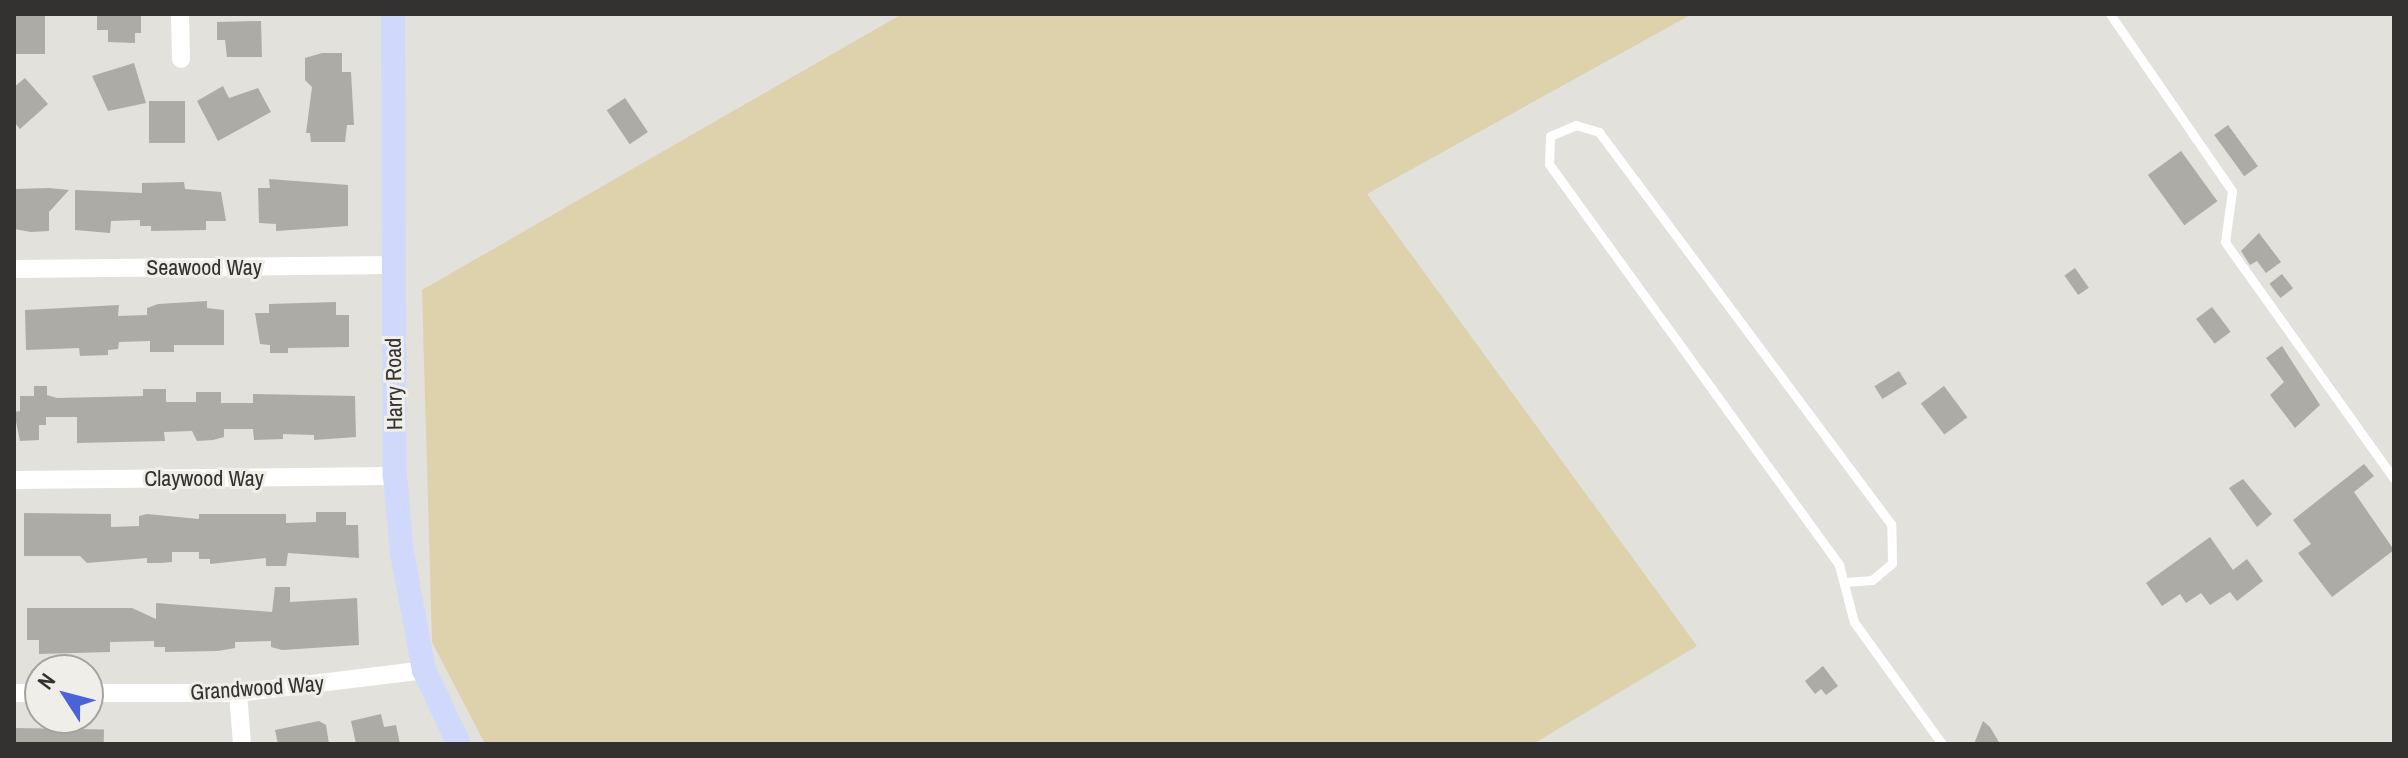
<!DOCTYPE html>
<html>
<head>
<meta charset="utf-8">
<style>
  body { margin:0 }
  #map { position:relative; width:2408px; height:758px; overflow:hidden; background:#e2e1dc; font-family:"Archivo Narrow",sans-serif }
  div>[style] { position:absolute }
  .green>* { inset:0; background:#ded2ac }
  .building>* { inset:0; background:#acaba6; transform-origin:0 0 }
  .lane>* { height:9px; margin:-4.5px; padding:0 4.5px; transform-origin:4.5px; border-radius:4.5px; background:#fff }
  .street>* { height:18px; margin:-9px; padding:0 9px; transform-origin:9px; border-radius:9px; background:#fff }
  .secondary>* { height:24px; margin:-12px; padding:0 12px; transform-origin:12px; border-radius:12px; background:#d0d9fc }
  span { translate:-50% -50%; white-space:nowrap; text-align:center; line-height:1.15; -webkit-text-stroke:6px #f0eee9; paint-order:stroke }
  .street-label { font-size:22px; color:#333230 }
  .frame { position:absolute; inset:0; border:16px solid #333230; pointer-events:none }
  .north { position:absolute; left:24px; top:654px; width:80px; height:80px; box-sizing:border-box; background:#f0eee9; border:2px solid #a4a39f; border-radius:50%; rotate:306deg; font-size:22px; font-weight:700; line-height:32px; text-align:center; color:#333230 }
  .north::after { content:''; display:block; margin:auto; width:28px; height:36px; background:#4964d8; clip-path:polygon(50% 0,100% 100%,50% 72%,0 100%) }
</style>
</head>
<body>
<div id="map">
  <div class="green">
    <i style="clip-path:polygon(902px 14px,1692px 14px,1367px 194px,1697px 646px,1533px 744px,485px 744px,432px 642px,422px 290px)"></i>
  </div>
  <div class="building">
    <i style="left:14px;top:14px;width:31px;height:40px"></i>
    <i style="clip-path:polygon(97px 14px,141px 14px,141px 33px,135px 33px,135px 43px,108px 42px,108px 30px,97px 30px)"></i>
    <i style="clip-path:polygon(261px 21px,262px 57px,227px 57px,225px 40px,217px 40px,217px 22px)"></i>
    <i style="clip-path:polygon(322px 53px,342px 53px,342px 72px,351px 72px,354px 125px,347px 125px,345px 142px,311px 142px,310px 133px,306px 133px,312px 87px,305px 80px,305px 58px)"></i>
    <i style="clip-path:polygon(134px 63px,146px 103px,108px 111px,92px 76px)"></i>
    <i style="clip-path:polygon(25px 78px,48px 104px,20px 129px,14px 122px,14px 87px)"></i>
    <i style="clip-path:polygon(223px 86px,229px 98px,258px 88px,271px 112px,218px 141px,197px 101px)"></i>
    <i style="left:625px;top:98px;width:41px;height:22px;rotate:56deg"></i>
    <i style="left:149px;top:101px;width:36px;height:42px"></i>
    <i style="left:2228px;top:125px;width:51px;height:17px;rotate:54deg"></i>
    <i style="left:2181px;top:151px;width:62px;height:41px;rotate:54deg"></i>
    <i style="clip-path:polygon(269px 179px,348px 185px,348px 226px,276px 231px,276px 224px,259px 223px,258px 188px,270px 188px)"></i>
    <i style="clip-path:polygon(184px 182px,185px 189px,221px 192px,226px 221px,206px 221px,206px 230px,151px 231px,151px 226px,140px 226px,140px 220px,111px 221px,110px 233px,75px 230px,75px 190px,142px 193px,142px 183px)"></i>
    <i style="clip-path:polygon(14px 189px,49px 188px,69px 190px,49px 212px,49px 231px,31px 232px,14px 229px)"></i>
    <i style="clip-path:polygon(2259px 233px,2281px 262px,2266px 273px,2257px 261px,2250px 265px,2241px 251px)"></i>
    <i style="left:2075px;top:268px;width:24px;height:13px;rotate:55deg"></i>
    <i style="left:2282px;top:274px;width:18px;height:16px;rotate:52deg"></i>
    <i style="clip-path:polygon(207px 301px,207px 308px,224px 310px,224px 345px,174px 345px,174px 352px,150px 352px,150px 341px,119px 342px,118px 349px,108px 350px,108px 355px,80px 356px,79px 348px,26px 350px,25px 310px,119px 305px,118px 316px,147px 315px,147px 308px,158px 304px)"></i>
    <i style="clip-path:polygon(336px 302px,336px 315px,349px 315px,349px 347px,288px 348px,288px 353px,270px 353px,270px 345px,260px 344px,255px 313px,269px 313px,269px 304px)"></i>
    <i style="left:2212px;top:307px;width:31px;height:20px;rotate:53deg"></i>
    <i style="clip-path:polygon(2282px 346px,2320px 405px,2295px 428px,2270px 395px,2284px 382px,2266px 358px)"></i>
    <i style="left:1899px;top:371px;width:15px;height:29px;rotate:58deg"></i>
    <i style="clip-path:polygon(34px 386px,47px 386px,47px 395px,57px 398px,143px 396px,143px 389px,166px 389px,166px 402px,196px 402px,196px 392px,221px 392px,221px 403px,253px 403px,253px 394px,355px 396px,356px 437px,314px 440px,314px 435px,283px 434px,283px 439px,254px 440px,253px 429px,224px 429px,224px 437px,213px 440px,197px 441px,192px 431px,164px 432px,165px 441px,77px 443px,77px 417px,46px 417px,46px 425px,39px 425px,39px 440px,20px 441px,14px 412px,20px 411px,20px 396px,34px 396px)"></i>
    <i style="left:1944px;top:386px;width:39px;height:29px;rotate:53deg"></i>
    <i style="clip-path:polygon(2364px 464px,2374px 476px,2354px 492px,2394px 550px,2332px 597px,2298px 553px,2311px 544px,2293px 520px)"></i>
    <i style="clip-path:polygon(2243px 479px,2272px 514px,2257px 527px,2229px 488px)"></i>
    <i style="clip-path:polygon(316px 512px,346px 512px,346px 525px,358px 525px,359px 558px,288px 553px,286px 566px,266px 566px,266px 558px,210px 564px,210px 559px,199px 559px,199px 552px,172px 552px,172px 562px,161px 563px,147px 563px,147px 558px,87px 563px,80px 556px,24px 556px,24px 513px,111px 514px,111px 527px,139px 526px,139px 516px,147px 514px,199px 519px,199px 514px,286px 514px,286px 523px,316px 522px)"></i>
    <i style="clip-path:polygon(2210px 537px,2233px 570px,2247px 559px,2263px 581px,2237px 601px,2230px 592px,2210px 605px,2201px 593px,2186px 603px,2180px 594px,2162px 606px,2146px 583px)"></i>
    <i style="clip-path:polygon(275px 587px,290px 587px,290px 602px,357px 598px,359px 645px,282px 650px,271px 647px,271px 641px,235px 642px,235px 648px,218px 651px,165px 652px,165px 647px,154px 647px,154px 641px,110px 642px,110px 652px,39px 654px,39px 640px,27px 640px,27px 608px,132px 608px,156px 619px,156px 603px,272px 612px)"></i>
    <i style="clip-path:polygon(1823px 666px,1838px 686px,1826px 695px,1821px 689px,1815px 694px,1805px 681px)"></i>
    <i style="clip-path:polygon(381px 714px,384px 727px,396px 725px,400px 744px,356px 744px,351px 721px)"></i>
    <i style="clip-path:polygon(319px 721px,326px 725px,329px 744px,278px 744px,275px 730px)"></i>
    <i style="clip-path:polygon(1983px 721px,1990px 727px,2000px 744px,1974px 744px)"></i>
    <i style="left:14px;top:728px;width:90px;height:16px;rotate:1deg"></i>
  </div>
  <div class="lane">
    <i style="left:2110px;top:14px;width:215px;rotate:55.4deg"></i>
    <i style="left:2232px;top:191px;width:51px;rotate:97.8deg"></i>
    <i style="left:2225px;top:242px;width:291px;rotate:54.5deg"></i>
    <i style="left:1844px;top:582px;width:28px;rotate:-4deg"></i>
    <i style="left:1872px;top:580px;width:26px;rotate:-40deg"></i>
    <i style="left:1892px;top:563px;width:39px;rotate:-91deg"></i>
    <i style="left:1891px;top:524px;width:489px;rotate:-126.7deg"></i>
    <i style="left:1599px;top:132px;width:24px;rotate:-163deg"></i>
    <i style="left:1576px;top:125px;width:28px;rotate:157deg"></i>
    <i style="left:1550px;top:136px;width:28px;rotate:92deg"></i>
    <i style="left:1549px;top:164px;width:495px;rotate:54.1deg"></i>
    <i style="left:1839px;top:565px;width:59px;rotate:75.3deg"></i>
    <i style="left:1854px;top:622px;width:150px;rotate:54.2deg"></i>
  </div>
  <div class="street">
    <i style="left:180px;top:14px;width:45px;rotate:88.7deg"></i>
    <i style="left:14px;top:269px;width:379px;rotate:-0.6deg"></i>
    <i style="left:14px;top:480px;width:381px;rotate:-0.6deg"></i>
    <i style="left:14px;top:693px;width:26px"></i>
    <i style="left:88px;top:693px;width:150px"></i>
    <i style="left:238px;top:693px;width:187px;rotate:-7deg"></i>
    <i style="left:238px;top:693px;width:51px;rotate:85.5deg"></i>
  </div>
  <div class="secondary">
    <i style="left:393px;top:14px;width:462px;rotate:89.8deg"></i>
    <i style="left:395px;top:476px;width:77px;rotate:84.8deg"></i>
    <i style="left:402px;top:553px;width:119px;rotate:79.4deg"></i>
    <i style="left:424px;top:670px;width:82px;rotate:64.7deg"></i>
  </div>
  <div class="street-label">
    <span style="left:204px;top:268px">Seawood Way</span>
    <span style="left:394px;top:384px;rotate:-91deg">Harry Road</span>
    <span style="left:204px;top:479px">Claywood Way</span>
    <span style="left:257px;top:688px;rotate:-4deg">Grandwood Way</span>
  </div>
  <div class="frame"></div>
  <div class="north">N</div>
</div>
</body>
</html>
